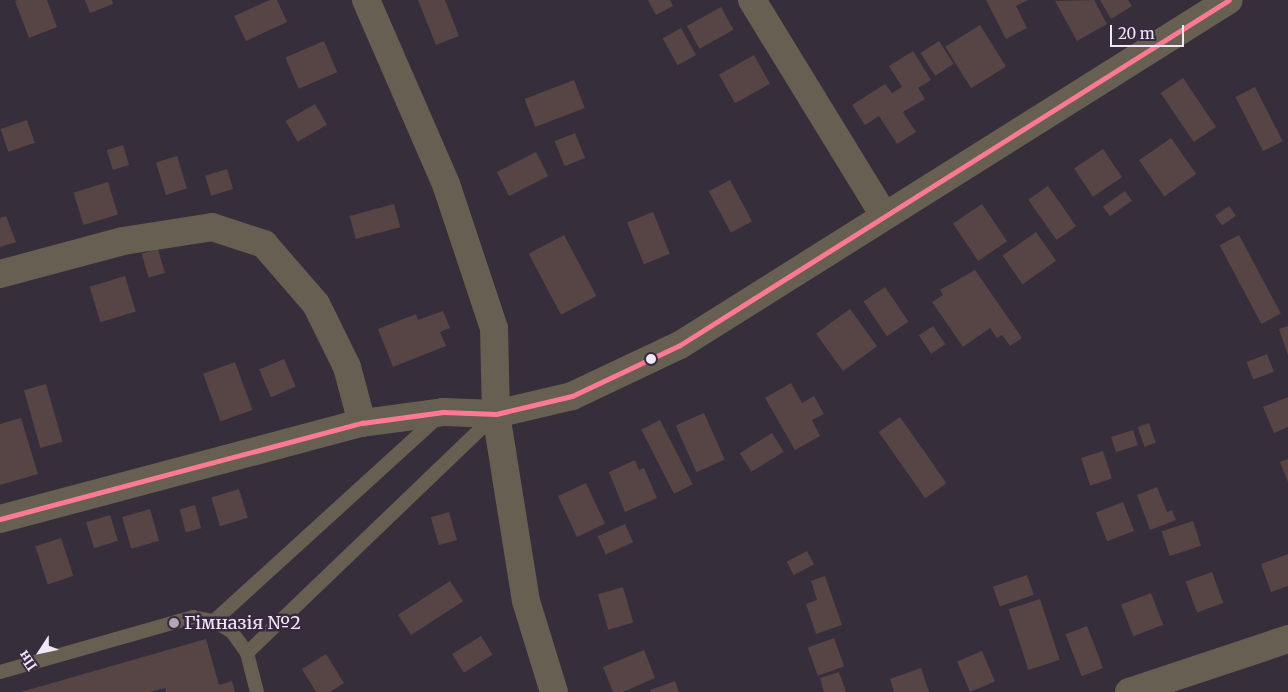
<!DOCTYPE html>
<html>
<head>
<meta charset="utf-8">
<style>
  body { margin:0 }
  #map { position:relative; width:1288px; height:692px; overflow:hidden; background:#372e3b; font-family:Merriweather,serif }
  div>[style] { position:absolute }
  .building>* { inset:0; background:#574444; transform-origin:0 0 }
  .service>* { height:14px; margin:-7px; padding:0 7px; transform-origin:7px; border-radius:7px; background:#675f51 }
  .minor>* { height:28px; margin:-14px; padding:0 14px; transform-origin:14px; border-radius:14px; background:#675f51 }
  .tertiary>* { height:28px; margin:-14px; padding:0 14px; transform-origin:14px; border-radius:14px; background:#675f51 }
  .bus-1>* { height:5px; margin:-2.5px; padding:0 2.5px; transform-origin:2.5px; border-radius:2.5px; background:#fe7a93 }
  .dots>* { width:14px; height:14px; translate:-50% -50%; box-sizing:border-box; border:2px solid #382940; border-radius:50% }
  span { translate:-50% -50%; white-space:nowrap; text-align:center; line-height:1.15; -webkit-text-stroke:5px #382940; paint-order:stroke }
  .poi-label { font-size:18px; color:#f1e8f7 }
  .left { translate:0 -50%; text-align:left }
  .north { position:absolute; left:15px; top:627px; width:50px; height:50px; -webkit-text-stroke:4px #382940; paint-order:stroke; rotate:235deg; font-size:14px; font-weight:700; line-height:20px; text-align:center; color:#f1e8f7 }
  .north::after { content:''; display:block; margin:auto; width:18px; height:22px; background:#f1e8f7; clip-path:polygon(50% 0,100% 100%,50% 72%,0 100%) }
  .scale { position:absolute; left:1110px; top:25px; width:74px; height:22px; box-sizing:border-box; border:2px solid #f1e8f7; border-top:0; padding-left:6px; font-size:15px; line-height:18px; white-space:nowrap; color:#f1e8f7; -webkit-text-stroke:4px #382940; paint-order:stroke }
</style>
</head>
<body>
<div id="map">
  <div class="building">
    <i style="clip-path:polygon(18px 0,47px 0,57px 27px,29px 38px,15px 1px)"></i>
    <i style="clip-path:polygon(85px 0,112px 0,113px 4px,90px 13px)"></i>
    <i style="clip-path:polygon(270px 0,277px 0,287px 22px,246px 41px,234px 16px)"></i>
    <i style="clip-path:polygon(418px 0,445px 0,459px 36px,436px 45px)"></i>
    <i style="clip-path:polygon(648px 0,670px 0,673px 6px,656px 15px)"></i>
    <i style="clip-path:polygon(986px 0,1028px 0,1016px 6px,1027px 28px,1006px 39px)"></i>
    <i style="clip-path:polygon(1094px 0,1107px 24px,1077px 41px,1055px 1px)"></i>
    <i style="clip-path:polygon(1100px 0,1128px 0,1132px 6px,1111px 19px)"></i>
    <i style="left:721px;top:7px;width:26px;height:39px;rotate:61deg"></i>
    <i style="left:980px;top:25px;width:49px;height:41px;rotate:58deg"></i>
    <i style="left:681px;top:28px;width:31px;height:21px;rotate:61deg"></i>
    <i style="left:324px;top:41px;width:34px;height:42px;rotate:67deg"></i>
    <i style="left:939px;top:41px;width:27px;height:22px;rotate:57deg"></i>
    <i style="clip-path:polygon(913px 51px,931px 80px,918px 88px,925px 99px,903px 112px,916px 132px,897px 144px,879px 116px,865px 125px,852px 105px,885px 84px,892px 93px,902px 87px,889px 66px)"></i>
    <i style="left:754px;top:55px;width:33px;height:40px;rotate:61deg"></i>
    <i style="left:1183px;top:78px;width:59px;height:27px;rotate:56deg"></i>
    <i style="left:574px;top:80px;width:30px;height:53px;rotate:69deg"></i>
    <i style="left:1255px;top:87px;width:61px;height:22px;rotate:63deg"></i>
    <i style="left:315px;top:104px;width:24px;height:34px;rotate:60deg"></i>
    <i style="left:27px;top:120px;width:24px;height:28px;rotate:71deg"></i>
    <i style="left:575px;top:133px;width:27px;height:22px;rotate:68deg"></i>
    <i style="left:1171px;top:138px;width:44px;height:39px;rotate:55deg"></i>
    <i style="left:123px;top:145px;width:21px;height:17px;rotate:73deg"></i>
    <i style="left:1103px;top:149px;width:34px;height:35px;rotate:56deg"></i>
    <i style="left:536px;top:152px;width:27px;height:44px;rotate:63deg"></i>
    <i style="left:177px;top:156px;width:34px;height:22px;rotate:73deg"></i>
    <i style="left:227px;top:169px;width:21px;height:23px;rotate:73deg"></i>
    <i style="left:730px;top:180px;width:47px;height:24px;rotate:62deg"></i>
    <i style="left:108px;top:182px;width:34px;height:36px;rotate:73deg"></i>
    <i style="left:1048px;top:186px;width:49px;height:24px;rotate:55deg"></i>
    <i style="left:1125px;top:191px;width:12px;height:27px;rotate:55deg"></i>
    <i style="left:394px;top:204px;width:24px;height:46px;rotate:75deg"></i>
    <i style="left:982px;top:204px;width:45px;height:35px;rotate:56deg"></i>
    <i style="left:1229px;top:206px;width:12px;height:17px;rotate:55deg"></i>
    <i style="left:653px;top:212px;width:45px;height:28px;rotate:68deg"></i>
    <i style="clip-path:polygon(6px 216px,16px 242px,0 247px,0 218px)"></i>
    <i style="left:1036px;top:232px;width:35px;height:41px;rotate:55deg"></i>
    <i style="left:564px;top:235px;width:69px;height:40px;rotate:62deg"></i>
    <i style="left:1239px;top:235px;width:89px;height:22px;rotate:62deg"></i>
    <i style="left:158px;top:249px;width:25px;height:17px;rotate:74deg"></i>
    <i style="clip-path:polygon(975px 270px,1022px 338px,1010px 346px,1002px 335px,997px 338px,990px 328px,963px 347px,932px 302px,943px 295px,940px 290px)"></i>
    <i style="left:125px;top:276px;width:37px;height:37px;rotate:73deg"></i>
    <i style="left:885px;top:287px;width:42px;height:26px;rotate:56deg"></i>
    <i style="left:850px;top:309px;width:46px;height:42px;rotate:54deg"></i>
    <i style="clip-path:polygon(443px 311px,450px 328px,440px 332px,446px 346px,393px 367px,378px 329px,416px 314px,418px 320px)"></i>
    <i style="left:933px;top:326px;width:22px;height:17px;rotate:56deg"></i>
    <i style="clip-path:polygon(1288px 326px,1288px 355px,1279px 329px)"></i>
    <i style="left:1267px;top:354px;width:19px;height:22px;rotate:69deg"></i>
    <i style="left:284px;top:359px;width:30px;height:27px;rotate:67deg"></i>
    <i style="left:235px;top:362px;width:51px;height:34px;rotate:70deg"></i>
    <i style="clip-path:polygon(791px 383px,802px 403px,814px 396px,824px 414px,812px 420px,820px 436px,795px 450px,765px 398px)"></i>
    <i style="left:46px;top:384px;width:60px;height:23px;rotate:74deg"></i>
    <i style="clip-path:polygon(1288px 397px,1288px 427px,1274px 433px,1263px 407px)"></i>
    <i style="left:704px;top:413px;width:51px;height:31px;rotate:66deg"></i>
    <i style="left:900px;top:417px;width:81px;height:26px;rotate:55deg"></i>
    <i style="clip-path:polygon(21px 418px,38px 474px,0 485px,0 424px)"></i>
    <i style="left:660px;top:420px;width:72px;height:21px;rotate:63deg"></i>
    <i style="left:1149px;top:423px;width:21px;height:12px;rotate:71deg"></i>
    <i style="left:1133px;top:430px;width:16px;height:23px;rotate:72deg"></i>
    <i style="left:772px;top:433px;width:22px;height:38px;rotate:58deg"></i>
    <i style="left:1103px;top:451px;width:29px;height:23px;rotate:72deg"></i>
    <i style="clip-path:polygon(1288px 459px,1288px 482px,1280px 462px)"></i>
    <i style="clip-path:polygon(635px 460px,639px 470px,644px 468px,657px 498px,625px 512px,609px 472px)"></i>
    <i style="left:586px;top:483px;width:45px;height:31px;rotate:65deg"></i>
    <i style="clip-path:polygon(1157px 487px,1167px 512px,1172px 510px,1176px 520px,1150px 530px,1137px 495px)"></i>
    <i style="left:239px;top:489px;width:30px;height:29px;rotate:73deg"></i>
    <i style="left:1123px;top:502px;width:31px;height:29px;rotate:69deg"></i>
    <i style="left:195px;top:505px;width:24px;height:16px;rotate:75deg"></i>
    <i style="left:150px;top:509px;width:33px;height:29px;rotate:74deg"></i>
    <i style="left:449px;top:512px;width:29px;height:19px;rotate:74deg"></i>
    <i style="left:110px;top:515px;width:27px;height:25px;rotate:73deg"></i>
    <i style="left:1193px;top:521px;width:26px;height:33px;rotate:72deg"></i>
    <i style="left:625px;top:524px;width:20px;height:30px;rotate:66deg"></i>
    <i style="left:61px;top:538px;width:40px;height:27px;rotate:72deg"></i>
    <i style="left:807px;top:551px;width:15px;height:23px;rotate:62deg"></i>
    <i style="clip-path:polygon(1288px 554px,1288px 586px,1271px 592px,1261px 564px)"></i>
    <i style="left:1212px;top:572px;width:33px;height:28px;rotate:70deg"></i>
    <i style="left:1027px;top:575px;width:21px;height:36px;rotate:71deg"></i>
    <i style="clip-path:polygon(825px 576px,842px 625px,816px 634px,806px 604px,817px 600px,811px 581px)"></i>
    <i style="left:450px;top:581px;width:24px;height:62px;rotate:57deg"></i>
    <i style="left:623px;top:587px;width:37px;height:26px;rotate:74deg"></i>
    <i style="left:1151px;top:593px;width:34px;height:32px;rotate:69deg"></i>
    <i style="left:1040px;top:599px;width:64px;height:33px;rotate:72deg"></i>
    <i style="left:1087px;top:626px;width:45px;height:23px;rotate:69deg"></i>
    <i style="left:481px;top:636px;width:22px;height:34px;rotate:58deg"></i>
    <i style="left:834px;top:638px;width:30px;height:28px;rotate:70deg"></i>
    <i style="clip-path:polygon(206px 639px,219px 685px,232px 681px,235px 692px,166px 692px,165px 688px,150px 692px,21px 692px)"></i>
    <i style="clip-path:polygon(644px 650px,655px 678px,623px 692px,613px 692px,603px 667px)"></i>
    <i style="left:982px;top:651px;width:33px;height:27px;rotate:67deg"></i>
    <i style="clip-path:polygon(326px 654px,344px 683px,330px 692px,316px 692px,302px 669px)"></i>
    <i style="clip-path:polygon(921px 668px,929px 692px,894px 692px,890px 679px)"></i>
    <i style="clip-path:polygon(839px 672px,846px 692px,824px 692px,820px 678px)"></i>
    <i style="clip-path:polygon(675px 681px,679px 692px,651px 692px,650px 690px)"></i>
  </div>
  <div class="service">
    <i style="left:214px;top:621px;width:304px;rotate:-42.3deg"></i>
    <i style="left:247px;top:653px;width:344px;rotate:-43.8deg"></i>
    <i style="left:0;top:672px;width:201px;rotate:-15.9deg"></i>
    <i style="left:193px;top:617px;width:21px;rotate:11deg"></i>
    <i style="left:214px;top:621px;width:21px;rotate:31deg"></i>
    <i style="left:232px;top:632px;width:26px;rotate:54deg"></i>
    <i style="left:247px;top:653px;width:40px;rotate:75.6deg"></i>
  </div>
  <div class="minor">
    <i style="left:366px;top:0;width:201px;rotate:66.5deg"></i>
    <i style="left:446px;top:184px;width:152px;rotate:71.6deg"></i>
    <i style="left:494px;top:328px;width:86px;rotate:88.7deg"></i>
    <i style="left:496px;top:414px;width:189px;rotate:80.9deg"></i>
    <i style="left:526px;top:601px;width:95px;rotate:72.9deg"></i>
    <i style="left:752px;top:0;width:251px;rotate:58.5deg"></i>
    <i style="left:0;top:274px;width:127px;rotate:-15deg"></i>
    <i style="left:123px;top:241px;width:90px;rotate:-8.9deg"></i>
    <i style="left:212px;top:227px;width:55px;rotate:18.1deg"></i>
    <i style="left:264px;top:244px;width:79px;rotate:49.1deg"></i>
    <i style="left:316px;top:304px;width:70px;rotate:63.8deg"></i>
    <i style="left:347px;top:367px;width:58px;rotate:75deg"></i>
    <i style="left:1129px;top:692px;width:168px;rotate:-18.4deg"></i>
  </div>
  <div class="tertiary">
    <i style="left:0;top:519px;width:375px;rotate:-14.9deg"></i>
    <i style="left:362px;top:423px;width:82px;rotate:-7.7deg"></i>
    <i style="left:443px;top:412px;width:53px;rotate:2.2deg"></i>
    <i style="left:496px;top:414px;width:78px;rotate:-13.3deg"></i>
    <i style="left:572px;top:396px;width:119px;rotate:-25.3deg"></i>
    <i style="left:680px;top:345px;width:648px;rotate:-32.15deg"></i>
  </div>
  <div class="bus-1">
    <i style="left:0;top:519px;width:375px;rotate:-14.9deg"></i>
    <i style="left:362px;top:423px;width:82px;rotate:-7.7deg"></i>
    <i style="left:443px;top:412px;width:53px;rotate:2.2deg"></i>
    <i style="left:496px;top:414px;width:78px;rotate:-13.3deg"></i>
    <i style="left:572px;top:396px;width:119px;rotate:-25.3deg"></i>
    <i style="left:680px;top:345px;width:648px;rotate:-32.15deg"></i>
  </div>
  <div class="dots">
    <i style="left:651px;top:359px;background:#f1e8f7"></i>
    <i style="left:174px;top:623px;background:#b0a7b5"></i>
  </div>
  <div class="poi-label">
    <span class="left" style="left:184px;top:623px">Гімназія №2</span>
  </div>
  <div class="north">Пн</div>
  <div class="scale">20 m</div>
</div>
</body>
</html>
